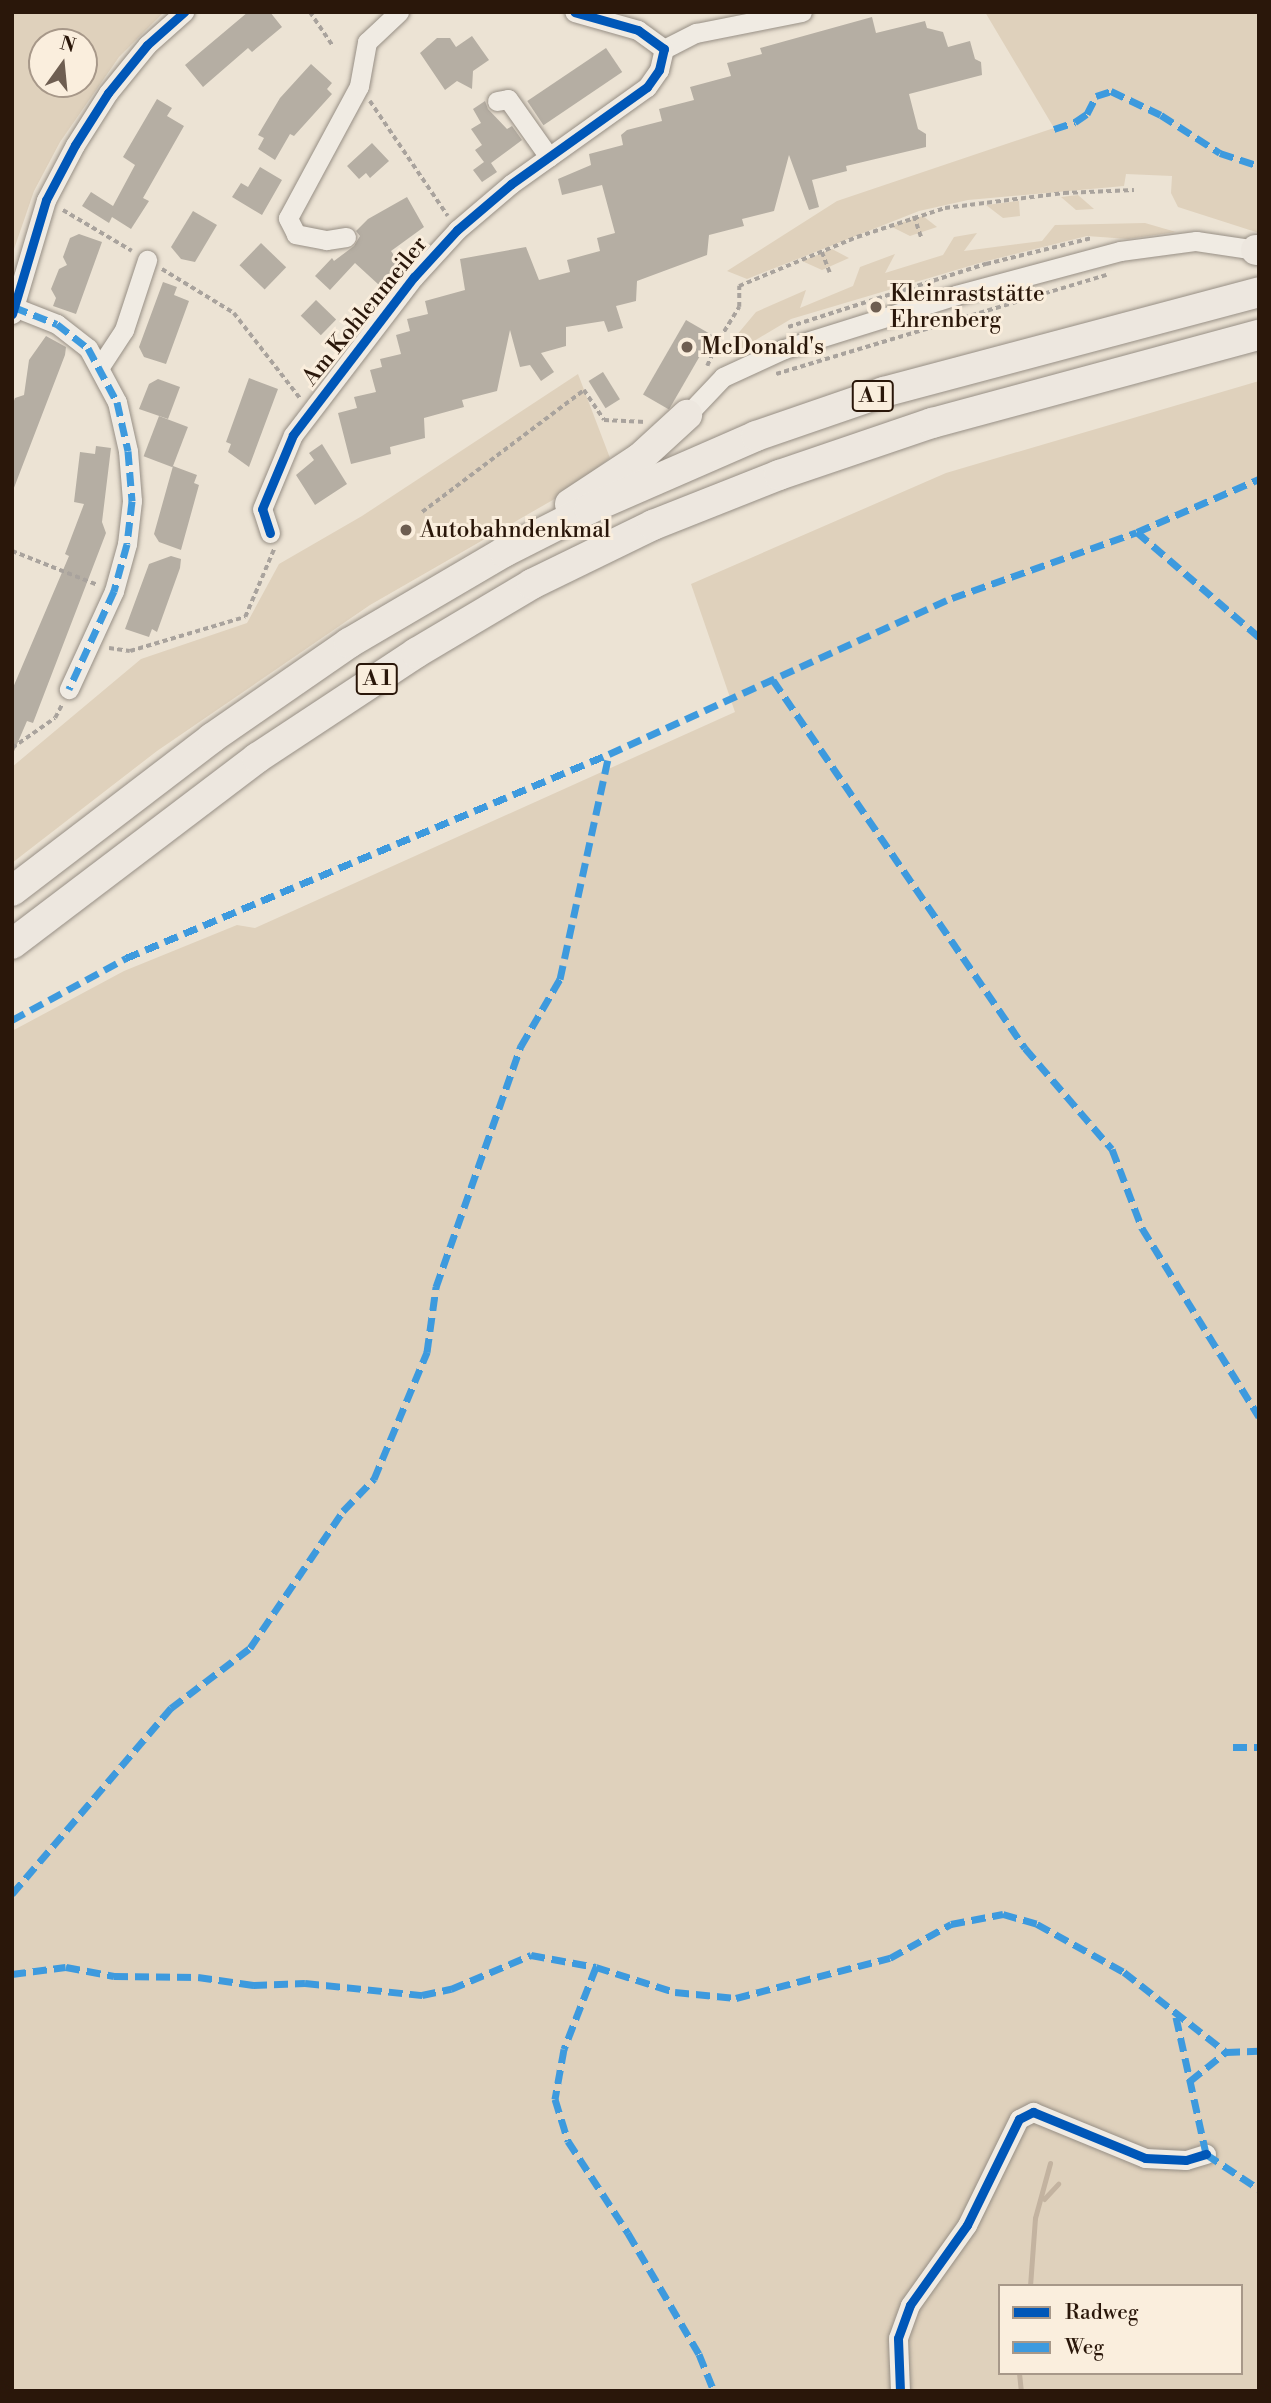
<!DOCTYPE html>
<html>
<head>
<meta charset="utf-8">
<style>
  body { margin:0 }
  #map { position:relative; width:1271px; height:2403px; overflow:hidden; background:#ece3d4; font-family:"Libre Bodoni",serif }
  div>[style] { position:absolute }
  .green>* { inset:0; background:#dfd1bc }
  .stream>* { height:5px; margin:-2.5px; padding:0 2.5px; transform-origin:2.5px; border-radius:2.5px; background:#c3b3a0 }
  .building>* { inset:0; background:#b5aea3; transform-origin:0 0 }
  .path>* { height:3.5px; margin-top:-1.75px; transform-origin:0; background:repeating-linear-gradient(90deg,#a9a39d 0 5px,transparent 0 8.5px) }
  .roads { filter:drop-shadow(0 0 2px #978f85) drop-shadow(0 0 2px #978f85) }
  .minor>* { height:19px; margin:-9.5px; padding:0 9.5px; transform-origin:9.5px; border-radius:9.5px; background:#f0ebe3 }
  .highway>* { height:30px; margin:-15px; padding:0 15px; transform-origin:15px; border-radius:15px; background:#ede7df }
  .quiet>* { height:7px; margin-top:-3.5px; transform-origin:0; background:repeating-linear-gradient(90deg,#3d9ade 0 14px,transparent 0 21px) }
  .cycleway>* { height:9px; margin:-4.5px; padding:0 4.5px; transform-origin:4.5px; border-radius:4.5px; background:#0057b8 }
  .dots>* { width:19px; height:19px; translate:-50% -50%; box-sizing:border-box; border:4px solid #faeedd; border-radius:50% }
  span { translate:-50% -50%; white-space:nowrap; text-align:center; line-height:1.15; -webkit-text-stroke:6px #faeedd; paint-order:stroke }
  .shield-label span { padding:2px 5px; background:#faeedd; border:2px solid; border-radius:5px; -webkit-text-stroke-width:0 }
  .shield-label { font-size:21px; color:#2a170a; font-weight:700 }
  .poi-label { font-size:23px; color:#2a170a }
  .left { translate:0 -50%; text-align:left }
  .street-label { font-size:23px; color:#2a170a }
  .frame { position:absolute; inset:0; border:14px solid #2a170a; pointer-events:none }
  .legend { position:absolute; left:998px; top:2284px; width:245px; height:91px; box-sizing:border-box; background:#faeedd; border:2px solid #a79889; margin:0; padding:9px 12px; list-style:none; font-size:21px; color:#2a170a }
  .legend li { display:flex; align-items:center; gap:14px; height:35px }
  .legend b { width:35px; border:2px solid #a79889 }
  .north { position:absolute; left:28px; top:28px; width:70px; height:70px; box-sizing:border-box; background:#faeedd; border:2px solid #a79889; border-radius:50%; rotate:15deg; font-size:19px; font-weight:700; line-height:28px; text-align:center; color:#2a170a }
  .north::after { content:''; display:block; margin:auto; width:24px; height:32px; background:#6e5e51; clip-path:polygon(50% 0,100% 100%,50% 72%,0 100%) }
</style>
</head>
<body>
<div id="map">
  <div class="green">
    <i style="clip-path:polygon(evenodd,12px 12px,164px 12px,119px 57px,60px 142px,34px 191px,12px 255px,12px 12px,84px 42px,84px 84px,42px 84px,42px 42px,84px 42px)"></i>
    <i style="clip-path:polygon(985px 12px,1259px 12px,1259px 233px,1178px 207px,1171px 193px,1172px 176px,1126px 174px,1124px 186px,968px 200px,919px 211px,747px 279px,727px 271px,837px 201px,1054px 128px)"></i>
    <i style="clip-path:polygon(1078px 195px,1094px 209px,1076px 210px,1061px 197px)"></i>
    <i style="clip-path:polygon(1019px 201px,1020px 216px,1003px 218px,986px 205px)"></i>
    <i style="clip-path:polygon(923px 216px,937px 227px,910px 236px,890px 226px)"></i>
    <i style="clip-path:polygon(1145px 223px,1176px 232px,1128px 239px,1087px 236px,983px 262px,791px 319px,739px 350px,734px 344px,736px 336px,756px 312px,806px 290px,800px 308px,853px 286px,860px 267px,895px 254px,885px 273px,943px 255px,954px 237px,977px 233px,964px 251px,1042px 241px,1055px 225px)"></i>
    <i style="clip-path:polygon(832px 249px,849px 258px,822px 270px,802px 261px)"></i>
    <i style="clip-path:polygon(578px 374px,610px 458px,565px 493px,370px 605px,157px 751px,12px 863px,12px 767px,141px 659px,247px 623px,279px 564px,362px 516px)"></i>
    <i style="clip-path:polygon(evenodd,1259px 381px,1259px 2391px,12px 2391px,12px 1031px,124px 971px,237px 925px,255px 928px,735px 712px,691px 584px,946px 473px,1259px 381px,1000px 2286px,1241px 2286px,1241px 2373px,1000px 2373px,1000px 2286px)"></i>
  </div>
  <div class="stream">
    <i style="left:1044px;top:2199px;width:21px;rotate:-47deg"></i>
    <i style="left:1030px;top:2286px;width:68px;rotate:-85.8deg"></i>
    <i style="left:1035px;top:2218px;width:57px;rotate:-74.7deg"></i>
    <i style="left:1019px;top:2373px;width:18px;rotate:84deg"></i>
  </div>
  <div class="building">
    <i style="clip-path:polygon(248px 12px,270px 12px,282px 27px,252px 52px,248px 48px,203px 87px,185px 65px)"></i>
    <i style="clip-path:polygon(872px 17px,876px 33px,925px 21px,927px 28px,943px 32px,948px 47px,970px 41px,975px 59px,981px 62px,982px 75px,909px 94px,918px 129px,926px 134px,926px 147px,846px 166px,847px 171px,812px 180px,819px 207px,809px 210px,789px 155px,774px 211px,742px 219px,744px 226px,709px 235px,707px 255px,637px 281px,636px 301px,616px 306px,623px 328px,608px 332px,604px 321px,566px 327px,566px 346px,541px 353px,554px 372px,541px 381px,530px 365px,520px 367px,510px 330px,497px 391px,462px 400px,464px 407px,424px 418px,425px 438px,390px 447px,391px 454px,351px 464px,338px 413px,357px 408px,354px 397px,376px 392px,370px 370px,382px 367px,380px 359px,401px 354px,396px 335px,410px 331px,407px 319px,428px 314px,425px 301px,465px 290px,460px 259px,526px 247px,539px 280px,570px 272px,567px 260px,600px 251px,597px 238px,615px 233px,602px 185px,562px 195px,558px 179px,591px 165px,589px 154px,623px 145px,621px 135px,627px 130px,662px 121px,659px 109px,694px 100px,690px 87px,731px 76px,727px 63px,762px 54px,760px 48px)"></i>
    <i style="clip-path:polygon(472px 36px,489px 60px,473px 71px,472px 89px,457px 81px,445px 90px,420px 53px,437px 38px,450px 38px,456px 47px)"></i>
    <i style="left:606px;top:48px;width:29px;height:95px;rotate:56deg"></i>
    <i style="clip-path:polygon(311px 64px,332px 83px,327px 89px,332px 94px,294px 136px,290px 134px,275px 160px,258px 149px,264px 138px,258px 135px,280px 98px)"></i>
    <i style="clip-path:polygon(157px 99px,172px 108px,167px 116px,184px 126px,143px 198px,149px 201px,131px 229px,112px 217px,109px 223px,82px 206px,91px 192px,113px 206px,135px 165px,123px 157px)"></i>
    <i style="clip-path:polygon(485px 101px,488px 109px,507px 129px,512px 126px,522px 140px,491px 163px,497px 172px,482px 182px,473px 170px,484px 162px,475px 150px,482px 145px,471px 129px,481px 123px,473px 109px)"></i>
    <i style="clip-path:polygon(372px 143px,389px 161px,370px 178px,366px 173px,359px 179px,347px 166px)"></i>
    <i style="clip-path:polygon(260px 167px,282px 180px,262px 215px,232px 197px,241px 183px,248px 187px)"></i>
    <i style="clip-path:polygon(407px 197px,424px 227px,391px 251px,400px 264px,379px 285px,355px 263px,330px 290px,315px 276px,332px 258px,334px 261px,354px 246px,360px 236px,356px 231px,368px 219px)"></i>
    <i style="clip-path:polygon(193px 211px,217px 225px,195px 262px,181px 259px,171px 247px)"></i>
    <i style="clip-path:polygon(79px 234px,102px 242px,76px 314px,53px 306px,56px 298px,51px 289px,59px 269px,67px 265px,63px 257px,70px 238px)"></i>
    <i style="left:261px;top:243px;width:35px;height:31px;rotate:44deg"></i>
    <i style="clip-path:polygon(163px 282px,177px 287px,174px 295px,189px 301px,166px 364px,144px 357px,139px 347px)"></i>
    <i style="left:316px;top:300px;width:28px;height:22px;rotate:44deg"></i>
    <i style="left:686px;top:320px;width:30px;height:86px;rotate:30deg"></i>
    <i style="clip-path:polygon(46px 336px,66px 347px,65px 355px,12px 493px,12px 406px,15px 398px,24px 395px,29px 360px)"></i>
    <i style="left:603px;top:372px;width:32px;height:17px;rotate:58deg"></i>
    <i style="clip-path:polygon(249px 378px,278px 389px,249px 467px,228px 452px,231px 444px,226px 442px)"></i>
    <i style="clip-path:polygon(158px 379px,180px 387px,168px 419px,139px 409px,149px 384px)"></i>
    <i style="left:159px;top:416px;width:31px;height:43px;rotate:21deg"></i>
    <i style="clip-path:polygon(322px 444px,347px 484px,315px 505px,296px 475px,314px 460px,309px 453px)"></i>
    <i style="clip-path:polygon(96px 446px,111px 448px,102px 522px,106px 533px,33px 723px,27px 721px,12px 756px,12px 690px,69px 556px,65px 554px,84px 504px,74px 502px,80px 452px,95px 454px)"></i>
    <i style="clip-path:polygon(173px 466px,197px 475px,194px 483px,199px 485px,181px 550px,159px 542px,154px 534px)"></i>
    <i style="clip-path:polygon(171px 556px,181px 559px,180px 568px,157px 632px,152px 629px,149px 637px,125px 629px,149px 564px)"></i>
  </div>
  <div class="path">
    <i style="left:310px;top:12px;width:41px;rotate:55.9deg"></i>
    <i style="left:370px;top:101px;width:139px;rotate:55.9deg"></i>
    <i style="left:63px;top:210px;width:80px;rotate:30.7deg"></i>
    <i style="left:914px;top:216px;width:24px;rotate:71deg"></i>
    <i style="left:822px;top:252px;width:22px;rotate:69deg"></i>
    <i style="left:162px;top:269px;width:84px;rotate:31.4deg"></i>
    <i style="left:234px;top:313px;width:108px;rotate:52.2deg"></i>
    <i style="left:788px;top:327px;width:208px;rotate:-17.7deg"></i>
    <i style="left:986px;top:264px;width:109px;rotate:-13.8deg"></i>
    <i style="left:715px;top:346px;width:46px;rotate:-58.4deg"></i>
    <i style="left:739px;top:307px;width:21px;rotate:-90deg"></i>
    <i style="left:739px;top:286px;width:128px;rotate:-22.6deg"></i>
    <i style="left:857px;top:237px;width:93px;rotate:-18.2deg"></i>
    <i style="left:945px;top:208px;width:120px;rotate:-7.2deg"></i>
    <i style="left:1064px;top:193px;width:70px;rotate:-2.5deg"></i>
    <i style="left:707px;top:366px;width:23px;rotate:-67deg"></i>
    <i style="left:716px;top:345px;width:10px;rotate:-6deg"></i>
    <i style="left:726px;top:344px;width:12px;rotate:48deg"></i>
    <i style="left:776px;top:374px;width:345px;rotate:-16.7deg"></i>
    <i style="left:422px;top:512px;width:203px;rotate:-37deg"></i>
    <i style="left:584px;top:390px;width:36px;rotate:56deg"></i>
    <i style="left:604px;top:420px;width:42px;rotate:2.7deg"></i>
    <i style="left:12px;top:551px;width:92px;rotate:21.6deg"></i>
    <i style="left:109px;top:648px;width:21px;rotate:8deg"></i>
    <i style="left:130px;top:651px;width:120px;rotate:-16.5deg"></i>
    <i style="left:245px;top:617px;width:74px;rotate:-66.9deg"></i>
    <i style="left:12px;top:748px;width:52px;rotate:-34.9deg"></i>
    <i style="left:55px;top:718px;width:16px;rotate:-63deg"></i>
  </div>
  <div class="roads">
    <div class="minor">
      <i style="left:664px;top:49px;width:36px;rotate:-27deg"></i>
      <i style="left:696px;top:33px;width:108px;rotate:-11.2deg"></i>
      <i style="left:497px;top:101px;width:11px;rotate:-10deg"></i>
      <i style="left:508px;top:99px;width:71px;rotate:54.7deg"></i>
      <i style="left:346px;top:237px;width:20px;rotate:171deg"></i>
      <i style="left:326px;top:240px;width:31px;rotate:-169deg"></i>
      <i style="left:296px;top:234px;width:18px;rotate:-117deg"></i>
      <i style="left:288px;top:218px;width:150px;rotate:-61.7deg"></i>
      <i style="left:359px;top:86px;width:45px;rotate:-79.7deg"></i>
      <i style="left:367px;top:42px;width:44px;rotate:-43.2deg"></i>
      <i style="left:14px;top:307px;width:46px;rotate:21.6deg"></i>
      <i style="left:57px;top:324px;width:39px;rotate:38deg"></i>
      <i style="left:88px;top:348px;width:61px;rotate:61.8deg"></i>
      <i style="left:117px;top:402px;width:50px;rotate:77.3deg"></i>
      <i style="left:128px;top:451px;width:50px;rotate:85.4deg"></i>
      <i style="left:132px;top:501px;width:43px;rotate:96.6deg"></i>
      <i style="left:127px;top:544px;width:49px;rotate:105.5deg"></i>
      <i style="left:114px;top:591px;width:108px;rotate:114.7deg"></i>
      <i style="left:12px;top:314px;width:119px;rotate:-73.4deg"></i>
      <i style="left:46px;top:200px;width:62px;rotate:-62.2deg"></i>
      <i style="left:75px;top:145px;width:62px;rotate:-57.6deg"></i>
      <i style="left:108px;top:93px;width:62px;rotate:-50.9deg"></i>
      <i style="left:147px;top:45px;width:50px;rotate:-41.7deg"></i>
      <i style="left:101px;top:365px;width:42px;rotate:-56.7deg"></i>
      <i style="left:124px;top:330px;width:74px;rotate:-71.8deg"></i>
      <i style="left:687px;top:415px;width:52px;rotate:-46.5deg"></i>
      <i style="left:723px;top:377px;width:67px;rotate:-24.7deg"></i>
      <i style="left:784px;top:349px;width:180px;rotate:-17.4deg"></i>
      <i style="left:956px;top:295px;width:170px;rotate:-15deg"></i>
      <i style="left:1120px;top:251px;width:77px;rotate:-7.5deg"></i>
      <i style="left:1196px;top:241px;width:61px;rotate:8.5deg"></i>
      <i style="left:270px;top:533px;width:25px;rotate:-108deg"></i>
      <i style="left:262px;top:509px;width:80px;rotate:-67.3deg"></i>
      <i style="left:293px;top:435px;width:199px;rotate:-52.6deg"></i>
      <i style="left:414px;top:277px;width:64px;rotate:-47.5deg"></i>
      <i style="left:457px;top:230px;width:71px;rotate:-40.4deg"></i>
      <i style="left:511px;top:184px;width:167px;rotate:-35.5deg"></i>
      <i style="left:647px;top:87px;width:21px;rotate:-55deg"></i>
      <i style="left:659px;top:70px;width:22px;rotate:-77deg"></i>
      <i style="left:664px;top:49px;width:32px;rotate:-144deg"></i>
      <i style="left:638px;top:30px;width:66px;rotate:-164.3deg"></i>
      <i style="left:900px;top:2391px;width:53px;rotate:-92.2deg"></i>
      <i style="left:898px;top:2338px;width:35px;rotate:-70deg"></i>
      <i style="left:910px;top:2305px;width:98px;rotate:-54.5deg"></i>
      <i style="left:967px;top:2225px;width:118px;rotate:-63.9deg"></i>
      <i style="left:1019px;top:2119px;width:16px;rotate:-27deg"></i>
      <i style="left:1033px;top:2112px;width:121px;rotate:22.3deg"></i>
      <i style="left:1145px;top:2158px;width:41px;rotate:2.8deg"></i>
      <i style="left:1186px;top:2160px;width:21px;rotate:-17deg"></i>
    </div>
    <div class="highway">
      <i style="left:1256px;top:250px;width:3px"></i>
      <i style="left:570px;top:504px;width:84px;rotate:-33.3deg"></i>
      <i style="left:640px;top:458px;width:64px;rotate:-42.5deg"></i>
      <i style="left:12px;top:891px;width:252px;rotate:-37.4deg"></i>
      <i style="left:212px;top:738px;width:167px;rotate:-34.7deg"></i>
      <i style="left:349px;top:643px;width:180px;rotate:-30.4deg"></i>
      <i style="left:504px;top:552px;width:95px;rotate:-26.8deg"></i>
      <i style="left:589px;top:509px;width:182px;rotate:-23.6deg"></i>
      <i style="left:756px;top:436px;width:135px;rotate:-19deg"></i>
      <i style="left:884px;top:392px;width:388px;rotate:-14.9deg"></i>
      <i style="left:12px;top:944px;width:308px;rotate:-37.2deg"></i>
      <i style="left:257px;top:758px;width:191px;rotate:-33.4deg"></i>
      <i style="left:416px;top:653px;width:135px;rotate:-30.7deg"></i>
      <i style="left:532px;top:584px;width:135px;rotate:-26deg"></i>
      <i style="left:653px;top:525px;width:136px;rotate:-21.6deg"></i>
      <i style="left:779px;top:475px;width:162px;rotate:-18.8deg"></i>
      <i style="left:932px;top:423px;width:339px;rotate:-15.1deg"></i>
    </div>
  </div>
  <div class="quiet">
    <i style="left:1054px;top:129px;width:22px;rotate:-18deg"></i>
    <i style="left:1075px;top:122px;width:14px;rotate:-34deg"></i>
    <i style="left:1087px;top:114px;width:20px;rotate:-63deg"></i>
    <i style="left:1096px;top:96px;width:16px;rotate:-18deg"></i>
    <i style="left:1111px;top:91px;width:55px;rotate:25.6deg"></i>
    <i style="left:1161px;top:115px;width:70px;rotate:32.8deg"></i>
    <i style="left:1220px;top:153px;width:41px;rotate:18.4deg"></i>
    <i style="left:14px;top:307px;width:46px;rotate:21.6deg"></i>
    <i style="left:57px;top:324px;width:39px;rotate:38deg"></i>
    <i style="left:88px;top:348px;width:61px;rotate:61.8deg"></i>
    <i style="left:117px;top:402px;width:50px;rotate:77.3deg"></i>
    <i style="left:128px;top:451px;width:50px;rotate:85.4deg"></i>
    <i style="left:132px;top:501px;width:43px;rotate:96.6deg"></i>
    <i style="left:127px;top:544px;width:49px;rotate:105.5deg"></i>
    <i style="left:114px;top:591px;width:108px;rotate:114.7deg"></i>
    <i style="left:1137px;top:532px;width:133px;rotate:-23.5deg"></i>
    <i style="left:773px;top:680px;width:446px;rotate:55.6deg"></i>
    <i style="left:1025px;top:1048px;width:133px;rotate:49.3deg"></i>
    <i style="left:1112px;top:1149px;width:85px;rotate:69.2deg"></i>
    <i style="left:1142px;top:1228px;width:222px;rotate:58.2deg"></i>
    <i style="left:12px;top:1020px;width:130px;rotate:-28.5deg"></i>
    <i style="left:126px;top:958px;width:524px;rotate:-22.9deg"></i>
    <i style="left:609px;top:754px;width:377px;rotate:-24.5deg"></i>
    <i style="left:952px;top:598px;width:196px;rotate:-19.6deg"></i>
    <i style="left:1137px;top:532px;width:161px;rotate:40.7deg"></i>
    <i style="left:1233px;top:1747px;width:26px"></i>
    <i style="left:12px;top:1894px;width:245px;rotate:-49.5deg"></i>
    <i style="left:171px;top:1708px;width:99px;rotate:-37.2deg"></i>
    <i style="left:250px;top:1648px;width:166px;rotate:-55.8deg"></i>
    <i style="left:343px;top:1511px;width:45px;rotate:-45.9deg"></i>
    <i style="left:374px;top:1479px;width:138px;rotate:-67.3deg"></i>
    <i style="left:427px;top:1352px;width:66px;rotate:-82.1deg"></i>
    <i style="left:436px;top:1287px;width:256px;rotate:-70.6deg"></i>
    <i style="left:521px;top:1046px;width:78px;rotate:-59.8deg"></i>
    <i style="left:560px;top:979px;width:230px;rotate:-77.7deg"></i>
    <i style="left:596px;top:1967px;width:88px;rotate:111.3deg"></i>
    <i style="left:564px;top:2049px;width:51px;rotate:100.2deg"></i>
    <i style="left:555px;top:2099px;width:44px;rotate:72.8deg"></i>
    <i style="left:568px;top:2141px;width:110px;rotate:56.9deg"></i>
    <i style="left:628px;top:2233px;width:140px;rotate:59.6deg"></i>
    <i style="left:699px;top:2354px;width:40px;rotate:68deg"></i>
    <i style="left:12px;top:1974px;width:54px;rotate:-7.4deg"></i>
    <i style="left:66px;top:1967px;width:49px;rotate:10.6deg"></i>
    <i style="left:114px;top:1976px;width:84px;rotate:0.7deg"></i>
    <i style="left:198px;top:1977px;width:56px;rotate:8.3deg"></i>
    <i style="left:253px;top:1985px;width:52px;rotate:-2.2deg"></i>
    <i style="left:305px;top:1983px;width:118px;rotate:5.9deg"></i>
    <i style="left:422px;top:1995px;width:30px;rotate:-12deg"></i>
    <i style="left:451px;top:1989px;width:87px;rotate:-23deg"></i>
    <i style="left:531px;top:1955px;width:66px;rotate:10.5deg"></i>
    <i style="left:596px;top:1967px;width:83px;rotate:17.6deg"></i>
    <i style="left:675px;top:1992px;width:61px;rotate:5.6deg"></i>
    <i style="left:736px;top:1998px;width:159px;rotate:-14.6deg"></i>
    <i style="left:890px;top:1958px;width:70px;rotate:-29.1deg"></i>
    <i style="left:951px;top:1924px;width:53px;rotate:-10.9deg"></i>
    <i style="left:1003px;top:1914px;width:35px;rotate:16deg"></i>
    <i style="left:1037px;top:1924px;width:99px;rotate:28.9deg"></i>
    <i style="left:1124px;top:1972px;width:130px;rotate:38.1deg"></i>
    <i style="left:1226px;top:2052px;width:33px;rotate:-2deg"></i>
    <i style="left:1176px;top:2017px;width:140px;rotate:77.6deg"></i>
    <i style="left:1206px;top:2154px;width:64px;rotate:33.4deg"></i>
    <i style="left:1190px;top:2081px;width:46px;rotate:-38.9deg"></i>
  </div>
  <div class="cycleway">
    <i style="left:12px;top:314px;width:119px;rotate:-73.4deg"></i>
    <i style="left:46px;top:200px;width:62px;rotate:-62.2deg"></i>
    <i style="left:75px;top:145px;width:62px;rotate:-57.6deg"></i>
    <i style="left:108px;top:93px;width:62px;rotate:-50.9deg"></i>
    <i style="left:147px;top:45px;width:50px;rotate:-41.7deg"></i>
    <i style="left:270px;top:533px;width:25px;rotate:-108deg"></i>
    <i style="left:262px;top:509px;width:80px;rotate:-67.3deg"></i>
    <i style="left:293px;top:435px;width:199px;rotate:-52.6deg"></i>
    <i style="left:414px;top:277px;width:64px;rotate:-47.5deg"></i>
    <i style="left:457px;top:230px;width:71px;rotate:-40.4deg"></i>
    <i style="left:511px;top:184px;width:167px;rotate:-35.5deg"></i>
    <i style="left:647px;top:87px;width:21px;rotate:-55deg"></i>
    <i style="left:659px;top:70px;width:22px;rotate:-77deg"></i>
    <i style="left:664px;top:49px;width:32px;rotate:-144deg"></i>
    <i style="left:638px;top:30px;width:66px;rotate:-164.3deg"></i>
    <i style="left:900px;top:2391px;width:53px;rotate:-92.2deg"></i>
    <i style="left:898px;top:2338px;width:35px;rotate:-70deg"></i>
    <i style="left:910px;top:2305px;width:98px;rotate:-54.5deg"></i>
    <i style="left:967px;top:2225px;width:118px;rotate:-63.9deg"></i>
    <i style="left:1019px;top:2119px;width:16px;rotate:-27deg"></i>
    <i style="left:1033px;top:2112px;width:121px;rotate:22.3deg"></i>
    <i style="left:1145px;top:2158px;width:41px;rotate:2.8deg"></i>
    <i style="left:1186px;top:2160px;width:21px;rotate:-17deg"></i>
  </div>
  <div class="dots">
    <i style="left:876px;top:307px;background:#6e5e51"></i>
    <i style="left:687px;top:347px;background:#6e5e51"></i>
    <i style="left:406px;top:530px;background:#6e5e51"></i>
  </div>
  <div class="shield-label">
    <span style="left:873px;top:396px">A 1</span>
    <span style="left:377px;top:679px">A 1</span>
  </div>
  <div class="poi-label">
    <span class="left" style="left:890px;top:307px">Kleinraststätte<br>Ehrenberg</span>
    <span class="left" style="left:701px;top:347px">McDonald's</span>
    <span class="left" style="left:420px;top:530px">Autobahndenkmal</span>
  </div>
  <div class="street-label">
    <span style="left:365px;top:311px;rotate:-51deg">Am Kohlenmeiler</span>
  </div>
  <div class="frame"></div>
  <ul class="legend">
  <li><b style="height:9px;background:#0057b8"></b>Radweg</li>
  <li><b style="height:9px;background:#3d9ade"></b>Weg</li>
  </ul>
  <div class="north">N</div>
</div>
</body>
</html>
